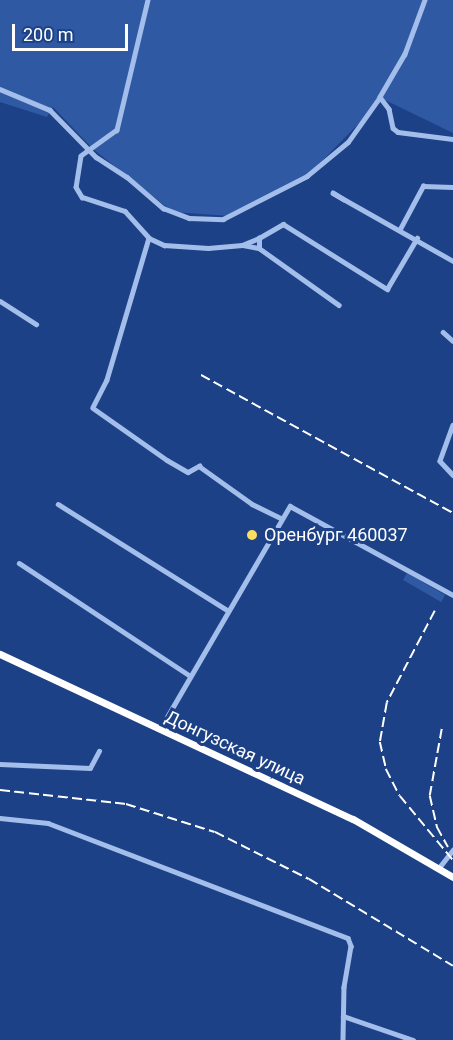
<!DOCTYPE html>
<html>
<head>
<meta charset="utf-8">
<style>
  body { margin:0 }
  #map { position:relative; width:453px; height:1040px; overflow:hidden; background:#1c4186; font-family:Roboto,sans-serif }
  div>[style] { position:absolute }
  .green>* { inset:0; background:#3059a4; transform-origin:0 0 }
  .minor>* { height:4.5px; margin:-2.25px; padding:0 2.25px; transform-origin:2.25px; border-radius:2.25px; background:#a4beeb }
  .highway>* { height:7px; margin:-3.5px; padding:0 3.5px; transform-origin:3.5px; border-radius:3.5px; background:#fff }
  .rail>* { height:1.5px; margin-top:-0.75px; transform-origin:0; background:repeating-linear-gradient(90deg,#fff 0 10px,transparent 0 14.5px) }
  .dots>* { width:16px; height:16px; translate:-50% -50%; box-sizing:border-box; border:3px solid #1c4186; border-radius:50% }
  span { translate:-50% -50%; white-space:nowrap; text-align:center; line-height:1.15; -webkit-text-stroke:6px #1c4186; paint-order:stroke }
  .poi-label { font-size:18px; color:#fff }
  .left { translate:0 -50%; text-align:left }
  .street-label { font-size:18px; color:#fff }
  .scale { position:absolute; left:12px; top:24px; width:116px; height:27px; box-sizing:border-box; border:3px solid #fff; border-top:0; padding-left:8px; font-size:18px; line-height:21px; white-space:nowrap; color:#fff; -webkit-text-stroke:4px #1c4186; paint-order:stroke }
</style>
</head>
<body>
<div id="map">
  <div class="green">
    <i style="clip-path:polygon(0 0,453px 0,453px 133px,383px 99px,307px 176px,230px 216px,173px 212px,93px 149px,53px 107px,47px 117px,0 102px)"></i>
    <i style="left:407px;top:573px;width:44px;height:8px;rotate:30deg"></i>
  </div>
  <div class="minor">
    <i style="left:148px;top:0;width:134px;rotate:103.4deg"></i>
    <i style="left:117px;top:130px;width:44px;rotate:144.2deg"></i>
    <i style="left:81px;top:156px;width:31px;rotate:99deg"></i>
    <i style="left:76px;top:187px;width:12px;rotate:59deg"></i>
    <i style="left:82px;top:197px;width:45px;rotate:18deg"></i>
    <i style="left:125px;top:211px;width:36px;rotate:48deg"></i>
    <i style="left:149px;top:238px;width:17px;rotate:25deg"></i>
    <i style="left:164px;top:245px;width:44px;rotate:3.9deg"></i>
    <i style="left:208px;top:248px;width:34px;rotate:-5deg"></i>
    <i style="left:242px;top:245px;width:18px;rotate:-22deg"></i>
    <i style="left:425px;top:0;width:58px;rotate:110.3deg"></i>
    <i style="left:405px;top:54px;width:50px;rotate:120.2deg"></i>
    <i style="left:380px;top:97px;width:15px;rotate:53deg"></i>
    <i style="left:389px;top:109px;width:19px;rotate:78deg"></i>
    <i style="left:393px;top:128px;width:6px;rotate:39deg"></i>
    <i style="left:398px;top:132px;width:55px;rotate:7.3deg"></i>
    <i style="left:0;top:89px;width:54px;rotate:22.8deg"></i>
    <i style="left:50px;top:110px;width:66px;rotate:45.6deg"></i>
    <i style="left:96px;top:157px;width:37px;rotate:33deg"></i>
    <i style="left:127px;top:177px;width:48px;rotate:40.7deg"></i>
    <i style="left:163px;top:208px;width:28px;rotate:21deg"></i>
    <i style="left:189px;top:218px;width:34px;rotate:2deg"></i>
    <i style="left:223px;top:219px;width:94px;rotate:-27.1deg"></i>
    <i style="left:307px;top:176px;width:53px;rotate:-39.7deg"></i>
    <i style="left:348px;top:142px;width:55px;rotate:-54.6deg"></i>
    <i style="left:344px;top:200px;width:13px;rotate:-148deg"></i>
    <i style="left:333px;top:193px;width:138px;rotate:29.5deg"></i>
    <i style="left:400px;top:229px;width:49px;rotate:-61.9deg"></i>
    <i style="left:423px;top:186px;width:30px;rotate:2deg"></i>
    <i style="left:149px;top:238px;width:148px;rotate:106.5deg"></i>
    <i style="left:107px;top:380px;width:31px;rotate:117deg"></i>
    <i style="left:93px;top:408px;width:90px;rotate:35.1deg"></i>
    <i style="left:167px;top:460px;width:24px;rotate:30deg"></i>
    <i style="left:188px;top:472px;width:13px;rotate:-29deg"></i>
    <i style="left:199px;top:466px;width:65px;rotate:35.6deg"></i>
    <i style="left:252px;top:504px;width:32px;rotate:26deg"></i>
    <i style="left:243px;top:245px;width:16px;rotate:11deg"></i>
    <i style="left:259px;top:248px;width:98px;rotate:35.5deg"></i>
    <i style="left:259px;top:248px;width:10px;rotate:-90deg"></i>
    <i style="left:259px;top:238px;width:28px;rotate:-30deg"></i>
    <i style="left:283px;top:224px;width:123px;rotate:32deg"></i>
    <i style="left:387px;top:289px;width:59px;rotate:-59.5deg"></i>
    <i style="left:0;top:301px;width:43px;rotate:32.6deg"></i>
    <i style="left:443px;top:332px;width:13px;rotate:42deg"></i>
    <i style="left:453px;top:425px;width:38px;rotate:110deg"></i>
    <i style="left:440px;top:461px;width:19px;rotate:47deg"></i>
    <i style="left:58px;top:504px;width:199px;rotate:32.1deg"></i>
    <i style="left:19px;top:563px;width:204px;rotate:33.4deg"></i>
    <i style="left:160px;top:729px;width:258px;rotate:-59.8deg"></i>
    <i style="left:290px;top:506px;width:186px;rotate:28.6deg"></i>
    <i style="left:0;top:764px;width:90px;rotate:2.5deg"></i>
    <i style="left:90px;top:768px;width:19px;rotate:-62deg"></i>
    <i style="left:0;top:818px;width:48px;rotate:5.9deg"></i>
    <i style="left:48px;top:823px;width:321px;rotate:21deg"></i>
    <i style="left:348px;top:938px;width:9px;rotate:69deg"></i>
    <i style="left:351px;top:946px;width:42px;rotate:99.7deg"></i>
    <i style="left:344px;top:987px;width:53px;rotate:91.1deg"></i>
    <i style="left:438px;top:869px;width:24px;rotate:-52deg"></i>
    <i style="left:343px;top:1016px;width:74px;rotate:18.9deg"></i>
  </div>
  <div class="highway">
    <i style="left:0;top:654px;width:390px;rotate:25.1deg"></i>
    <i style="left:353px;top:819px;width:116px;rotate:30.1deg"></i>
  </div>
  <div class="rail">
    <i style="left:201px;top:375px;width:287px;rotate:28.7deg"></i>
    <i style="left:435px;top:611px;width:104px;rotate:117.6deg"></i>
    <i style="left:387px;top:703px;width:40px;rotate:100deg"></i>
    <i style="left:380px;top:742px;width:28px;rotate:77deg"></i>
    <i style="left:386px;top:769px;width:30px;rotate:63deg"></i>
    <i style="left:400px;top:796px;width:83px;rotate:50.4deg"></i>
    <i style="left:442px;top:729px;width:68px;rotate:100.2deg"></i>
    <i style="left:430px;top:796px;width:32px;rotate:77deg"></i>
    <i style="left:437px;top:827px;width:23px;rotate:61deg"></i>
    <i style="left:0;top:790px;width:127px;rotate:6.3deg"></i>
    <i style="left:126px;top:804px;width:93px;rotate:17.5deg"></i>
    <i style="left:215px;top:832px;width:105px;rotate:26.6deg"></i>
    <i style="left:309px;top:879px;width:168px;rotate:31.1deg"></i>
  </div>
  <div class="dots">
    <i style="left:252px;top:535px;background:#fbdd62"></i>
  </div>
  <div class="poi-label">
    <span class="left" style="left:264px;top:535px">Оренбург 460037</span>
  </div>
  <div class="street-label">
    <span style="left:235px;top:748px;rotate:25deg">Донгузская улица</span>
  </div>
  <div class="scale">200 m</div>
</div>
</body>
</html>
